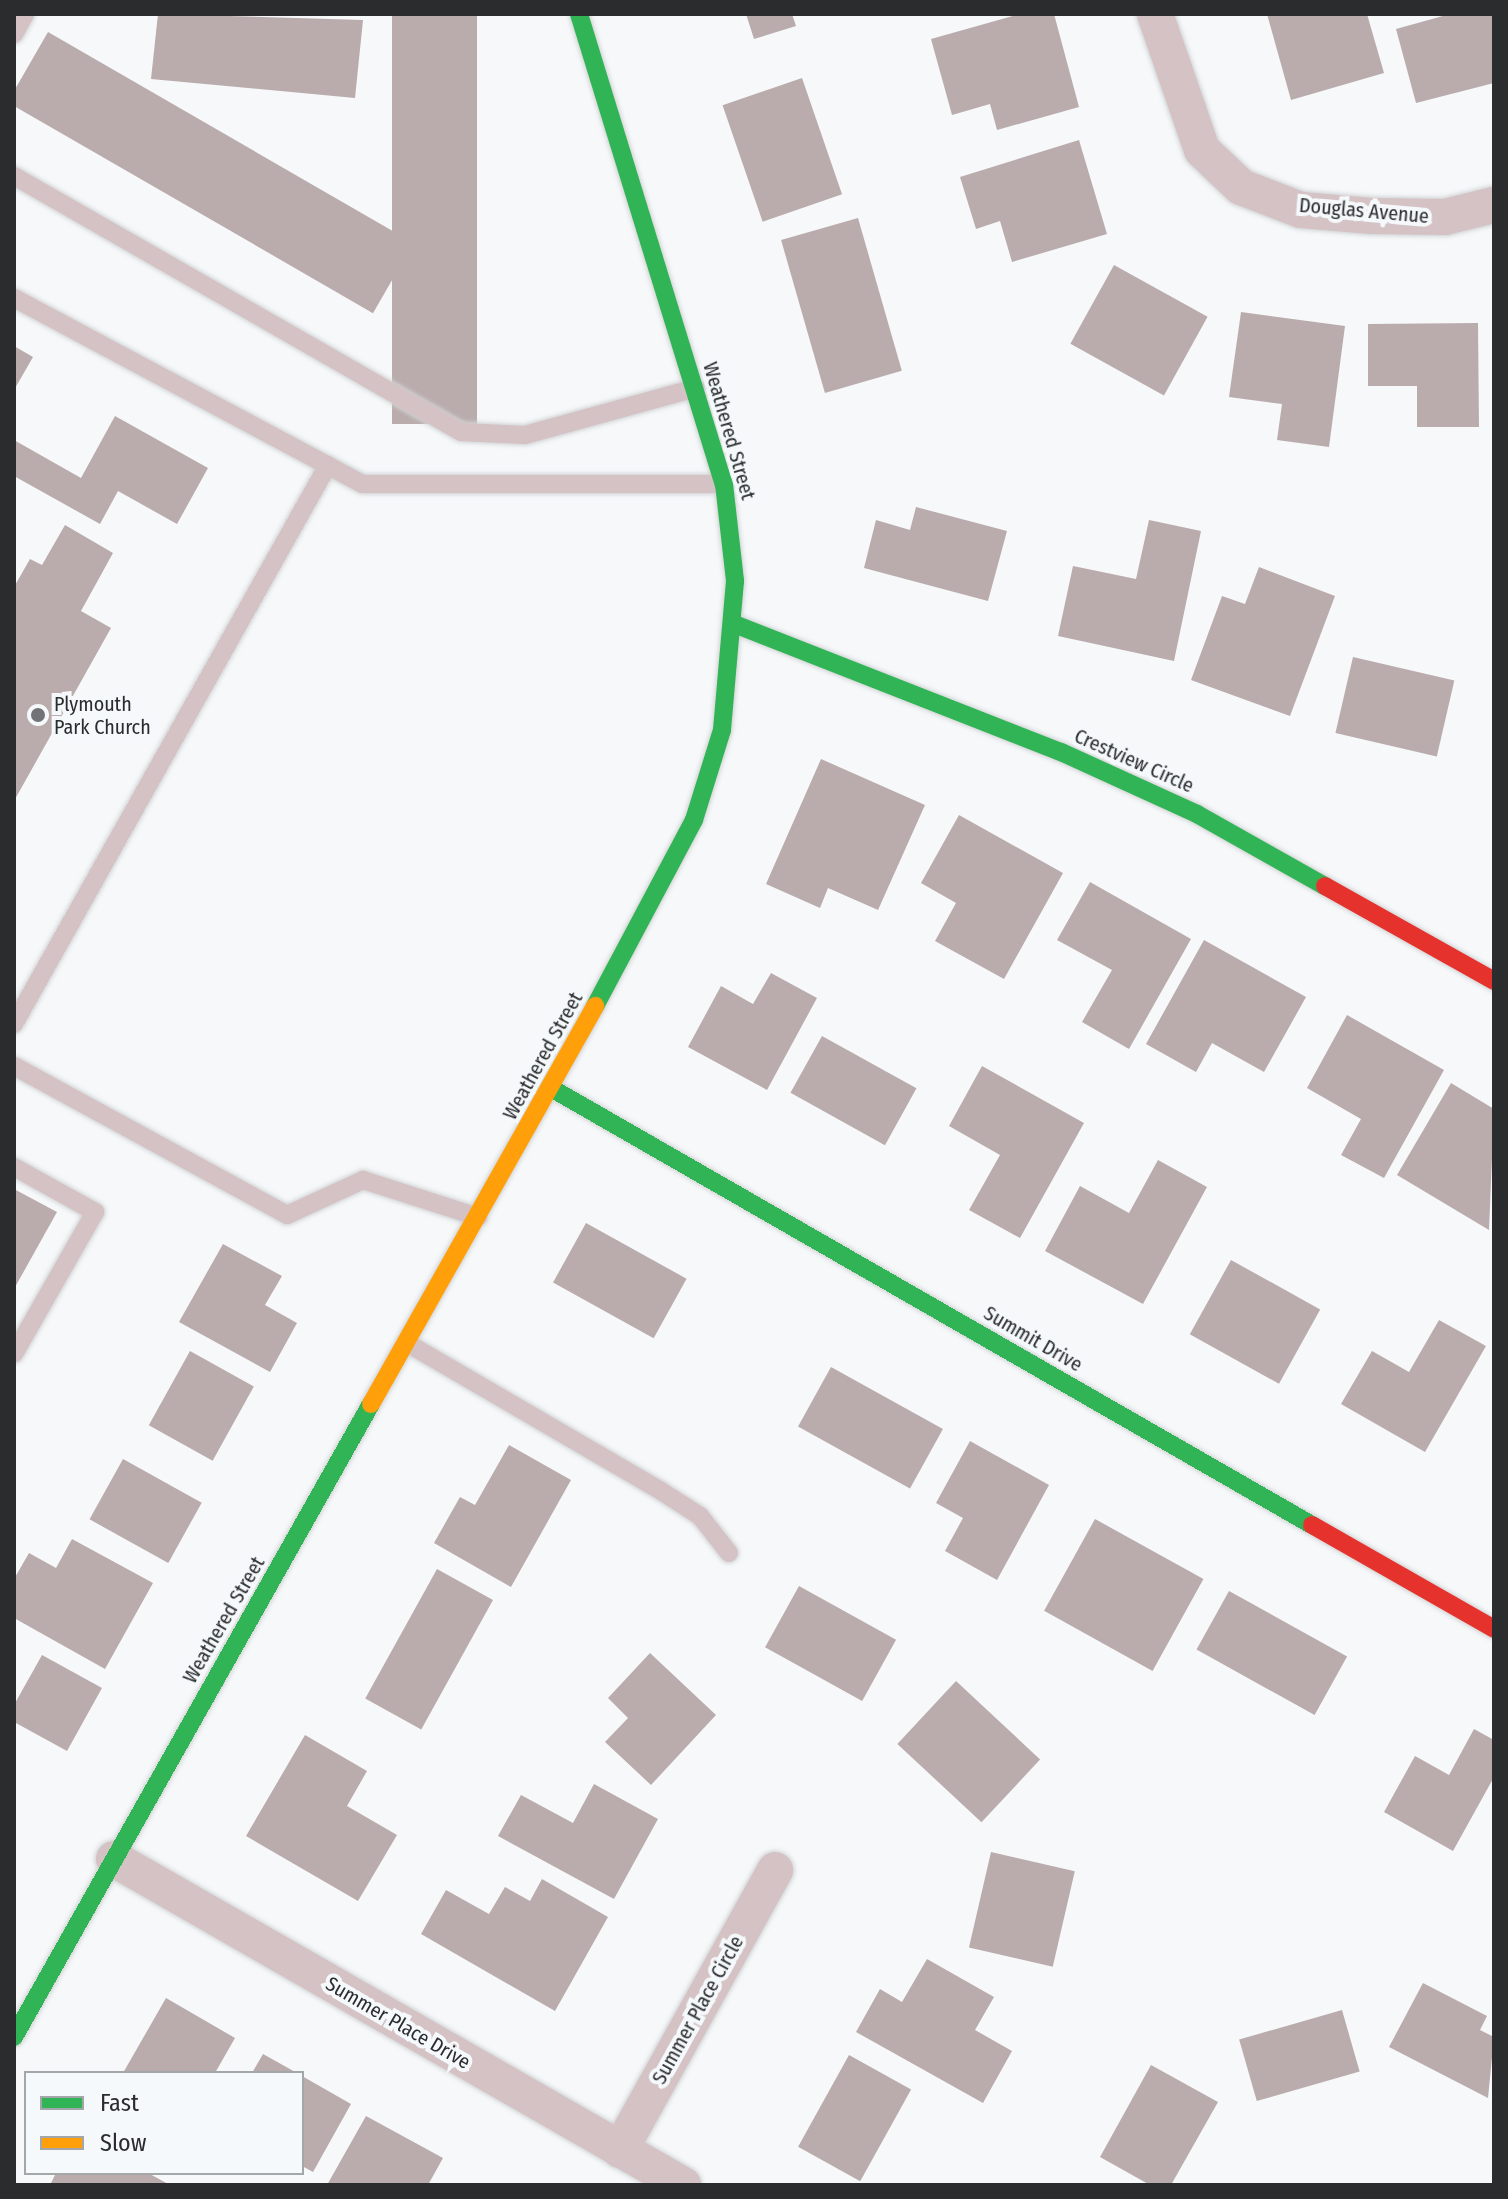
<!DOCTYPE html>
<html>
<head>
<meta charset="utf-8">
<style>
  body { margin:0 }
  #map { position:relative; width:1508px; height:2199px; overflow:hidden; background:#f6f8fa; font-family:"Fira Sans Condensed",sans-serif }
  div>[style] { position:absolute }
  .building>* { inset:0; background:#baacac; transform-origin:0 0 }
  .roads { filter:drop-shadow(0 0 2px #d2d3d4) drop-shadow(0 0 2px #d2d3d4) }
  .lane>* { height:18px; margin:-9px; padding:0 9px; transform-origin:9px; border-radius:9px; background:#d4c2c4 }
  .street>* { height:36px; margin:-18px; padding:0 18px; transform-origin:18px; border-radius:18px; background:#d4c2c4 }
  .fast>* { height:18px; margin:-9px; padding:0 9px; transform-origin:9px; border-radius:9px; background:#30b455 }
  .slow>* { height:18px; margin:-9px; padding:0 9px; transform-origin:9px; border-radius:9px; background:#ff9f0a }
  .jam>* { height:18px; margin:-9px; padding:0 9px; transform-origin:9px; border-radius:9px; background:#e5322d }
  .dots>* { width:22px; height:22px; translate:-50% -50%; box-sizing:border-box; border:4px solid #f5f9fb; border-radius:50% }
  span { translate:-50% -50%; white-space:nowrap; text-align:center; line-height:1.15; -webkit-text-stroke:8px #f5f9fb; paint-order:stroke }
  .street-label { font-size:20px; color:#2a2c2d }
  .poi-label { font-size:20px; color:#2a2c2d }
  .left { translate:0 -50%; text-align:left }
  .frame { position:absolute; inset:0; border:16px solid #2a2c2d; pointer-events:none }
  .legend { position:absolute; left:24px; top:2071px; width:280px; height:104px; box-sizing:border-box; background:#f5f9fb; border:2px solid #a4a7a9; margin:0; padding:10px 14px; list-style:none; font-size:24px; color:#2a2c2d }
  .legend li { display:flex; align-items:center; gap:16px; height:40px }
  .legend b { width:40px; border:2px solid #a4a7a9 }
</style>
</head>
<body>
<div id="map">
  <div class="building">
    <i style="clip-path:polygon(158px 14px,363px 20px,355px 98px,151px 79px)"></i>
    <i style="left:392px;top:14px;width:85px;height:410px"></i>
    <i style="clip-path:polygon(746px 14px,792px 14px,796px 26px,754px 39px)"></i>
    <i style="clip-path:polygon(1020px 14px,1054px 14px,1079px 107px,997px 130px,990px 104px,952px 115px,931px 39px)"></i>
    <i style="clip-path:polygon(1267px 14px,1367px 14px,1384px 73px,1291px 100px)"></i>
    <i style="clip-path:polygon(1450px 14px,1494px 14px,1494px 83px,1416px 103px,1396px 29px)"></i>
    <i style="left:48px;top:32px;width:422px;height:81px;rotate:30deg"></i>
    <i style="left:802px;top:78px;width:123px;height:84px;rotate:71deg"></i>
    <i style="clip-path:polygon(1079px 140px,1107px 234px,1012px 262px,1000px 221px,976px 229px,960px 177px)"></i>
    <i style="left:858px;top:218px;width:159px;height:80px;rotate:74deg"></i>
    <i style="left:1114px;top:265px;width:107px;height:90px;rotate:29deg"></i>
    <i style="clip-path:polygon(1241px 312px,1345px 326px,1329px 447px,1277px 440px,1282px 404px,1229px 397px)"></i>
    <i style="clip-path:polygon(1478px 323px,1479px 427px,1417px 427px,1417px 386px,1368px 386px,1368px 324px)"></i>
    <i style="clip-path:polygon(14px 346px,33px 357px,14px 390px)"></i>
    <i style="clip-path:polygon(115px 416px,208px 468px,177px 524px,118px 491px,100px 524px,14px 476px,14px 440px,81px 478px)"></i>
    <i style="clip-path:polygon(916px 507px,1007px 531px,988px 601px,864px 568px,876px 520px,910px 530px)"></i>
    <i style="clip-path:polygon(1149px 520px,1201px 531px,1174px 661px,1058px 636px,1073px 566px,1136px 579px)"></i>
    <i style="clip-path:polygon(65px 525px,113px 553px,81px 611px,111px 628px,14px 801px,14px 587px,30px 559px,42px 565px)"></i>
    <i style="clip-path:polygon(1259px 567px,1335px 596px,1290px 716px,1191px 680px,1222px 596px,1245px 604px)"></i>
    <i style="left:1353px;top:657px;width:104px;height:78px;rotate:13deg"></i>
    <i style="clip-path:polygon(821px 759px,925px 805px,878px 910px,828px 888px,820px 908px,766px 884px)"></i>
    <i style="clip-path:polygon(959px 815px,1063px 873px,1004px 979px,935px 941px,956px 903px,921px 883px)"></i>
    <i style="clip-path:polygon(1090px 882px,1191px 939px,1129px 1049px,1082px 1022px,1112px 970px,1057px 940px)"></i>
    <i style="clip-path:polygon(1204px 940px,1306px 997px,1264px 1072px,1212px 1043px,1196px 1072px,1146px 1044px)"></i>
    <i style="clip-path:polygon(771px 973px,817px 998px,767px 1090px,688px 1047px,721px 986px,753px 1004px)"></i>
    <i style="clip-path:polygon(1347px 1015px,1444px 1070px,1384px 1178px,1341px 1155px,1361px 1119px,1307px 1088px)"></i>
    <i style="left:822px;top:1036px;width:108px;height:65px;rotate:29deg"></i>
    <i style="clip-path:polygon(982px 1066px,1084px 1123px,1020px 1238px,969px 1210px,1000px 1155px,949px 1126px)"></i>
    <i style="clip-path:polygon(1451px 1083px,1494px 1109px,1489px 1230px,1397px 1175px)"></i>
    <i style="clip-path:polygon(1158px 1160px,1207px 1187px,1143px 1304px,1045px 1251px,1080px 1186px,1129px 1213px)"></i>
    <i style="clip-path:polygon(14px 1189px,57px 1212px,14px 1289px)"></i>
    <i style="left:586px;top:1223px;width:115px;height:68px;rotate:29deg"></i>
    <i style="clip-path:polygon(223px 1244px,282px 1276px,265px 1305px,297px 1323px,270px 1372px,179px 1322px)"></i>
    <i style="left:1231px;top:1260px;width:102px;height:85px;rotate:29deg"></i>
    <i style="clip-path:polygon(1439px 1320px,1486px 1346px,1425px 1452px,1341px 1404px,1372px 1351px,1409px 1372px)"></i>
    <i style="left:190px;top:1351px;width:73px;height:85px;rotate:29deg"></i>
    <i style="left:831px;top:1367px;width:128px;height:68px;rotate:29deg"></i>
    <i style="clip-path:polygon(970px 1441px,1049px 1485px,997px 1580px,945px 1551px,963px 1518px,936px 1503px)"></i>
    <i style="clip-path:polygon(509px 1445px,571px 1480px,511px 1587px,434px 1543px,460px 1497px,475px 1505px)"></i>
    <i style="left:123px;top:1459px;width:90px;height:69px;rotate:29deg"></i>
    <i style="left:1095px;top:1519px;width:124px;height:105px;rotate:29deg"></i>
    <i style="clip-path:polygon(72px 1539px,153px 1583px,105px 1669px,14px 1618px,14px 1579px,29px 1553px,56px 1568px)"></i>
    <i style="left:437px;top:1569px;width:64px;height:148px;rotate:29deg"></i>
    <i style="left:799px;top:1586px;width:111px;height:70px;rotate:29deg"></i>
    <i style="left:1229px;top:1591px;width:135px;height:67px;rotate:29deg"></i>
    <i style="clip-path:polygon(650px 1653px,716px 1715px,651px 1785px,605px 1742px,628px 1718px,608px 1698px)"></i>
    <i style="clip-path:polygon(42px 1655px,102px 1688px,67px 1751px,14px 1722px,14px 1705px)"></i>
    <i style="left:956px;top:1681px;width:115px;height:86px;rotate:43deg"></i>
    <i style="clip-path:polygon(1474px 1729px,1494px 1740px,1494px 1777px,1453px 1851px,1384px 1812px,1415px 1756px,1449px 1775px)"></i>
    <i style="clip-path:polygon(305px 1735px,367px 1771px,347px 1806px,397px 1835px,358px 1901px,246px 1836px)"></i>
    <i style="clip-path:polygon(594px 1784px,658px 1819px,614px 1899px,498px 1836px,521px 1795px,573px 1823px)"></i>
    <i style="left:991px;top:1852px;width:86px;height:98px;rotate:13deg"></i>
    <i style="clip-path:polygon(542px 1879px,608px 1917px,555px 2011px,421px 1934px,446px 1890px,489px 1914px,505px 1887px,530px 1901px)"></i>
    <i style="clip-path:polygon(927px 1959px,994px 1997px,975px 2030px,1012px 2051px,983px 2103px,856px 2032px,880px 1989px,902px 2002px)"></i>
    <i style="clip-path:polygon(1423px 1983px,1487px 2016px,1480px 2030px,1494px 2037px,1488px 2098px,1389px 2047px)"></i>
    <i style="clip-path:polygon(166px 1998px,235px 2038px,215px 2073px,123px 2073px)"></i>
    <i style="left:1342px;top:2010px;width:64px;height:107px;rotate:74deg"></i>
    <i style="clip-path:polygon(263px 2054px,297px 2073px,252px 2073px)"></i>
    <i style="left:849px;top:2055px;width:71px;height:105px;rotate:29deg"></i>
    <i style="clip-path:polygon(1151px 2065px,1218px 2102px,1171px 2185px,1150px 2185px,1100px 2157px)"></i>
    <i style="clip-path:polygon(302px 2076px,351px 2104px,313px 2172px,302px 2166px)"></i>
    <i style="clip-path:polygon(366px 2116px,443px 2158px,428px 2185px,327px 2185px)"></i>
    <i style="clip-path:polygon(56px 2173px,148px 2173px,170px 2185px,50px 2185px)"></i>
  </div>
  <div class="roads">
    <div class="lane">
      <i style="left:14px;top:34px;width:23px;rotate:-61deg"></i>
      <i style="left:14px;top:176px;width:515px;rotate:29.8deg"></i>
      <i style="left:461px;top:432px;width:64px;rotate:2.7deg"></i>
      <i style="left:525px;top:435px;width:177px;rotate:-15.4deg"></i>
      <i style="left:14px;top:298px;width:395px;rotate:28.1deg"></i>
      <i style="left:362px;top:484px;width:362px"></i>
      <i style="left:14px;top:1024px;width:641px;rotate:-60.68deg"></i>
      <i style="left:14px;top:1066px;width:311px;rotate:28.6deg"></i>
      <i style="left:287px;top:1215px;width:84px;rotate:-24.7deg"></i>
      <i style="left:363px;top:1180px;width:121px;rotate:17.8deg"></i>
      <i style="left:14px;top:1167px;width:93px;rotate:29.1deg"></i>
      <i style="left:95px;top:1212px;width:163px;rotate:119.7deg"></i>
      <i style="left:407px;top:1343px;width:294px;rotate:30.2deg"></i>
      <i style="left:661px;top:1491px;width:46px;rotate:32.7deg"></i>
      <i style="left:700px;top:1516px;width:47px;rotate:51.9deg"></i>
    </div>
    <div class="street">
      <i style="left:1155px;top:14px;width:144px;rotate:70.9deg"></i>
      <i style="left:1202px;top:150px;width:54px;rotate:43.5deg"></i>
      <i style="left:1241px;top:187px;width:64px;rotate:21deg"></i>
      <i style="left:1301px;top:210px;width:71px;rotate:4.8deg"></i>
      <i style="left:1372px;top:216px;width:73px;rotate:0.8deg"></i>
      <i style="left:1445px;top:217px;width:50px;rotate:-13.8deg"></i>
      <i style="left:114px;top:1859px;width:656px;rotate:29.81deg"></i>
      <i style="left:620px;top:2150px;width:320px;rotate:-61deg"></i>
    </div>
    <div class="fast">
      <i style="left:579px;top:14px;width:492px;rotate:72.9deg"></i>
      <i style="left:724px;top:484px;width:98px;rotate:83.5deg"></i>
      <i style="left:735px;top:581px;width:150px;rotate:95deg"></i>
      <i style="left:722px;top:730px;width:94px;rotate:107.3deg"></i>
      <i style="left:694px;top:820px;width:211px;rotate:118deg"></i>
      <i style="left:734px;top:624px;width:351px;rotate:21.4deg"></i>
      <i style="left:1061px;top:752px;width:149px;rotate:24.5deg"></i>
      <i style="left:1197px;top:814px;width:147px;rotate:29.4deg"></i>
      <i style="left:551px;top:1088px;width:878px;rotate:29.87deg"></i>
      <i style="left:14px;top:2037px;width:727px;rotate:-60.58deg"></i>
    </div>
    <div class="slow">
      <i style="left:371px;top:1404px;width:457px;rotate:-60.6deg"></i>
    </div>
    <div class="jam">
      <i style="left:1325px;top:886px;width:194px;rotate:29.3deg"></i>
      <i style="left:1312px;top:1525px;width:210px;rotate:29.7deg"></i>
    </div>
  </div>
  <div class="dots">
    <i style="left:38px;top:715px;background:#717375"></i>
  </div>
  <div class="street-label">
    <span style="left:1364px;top:211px;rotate:5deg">Douglas Avenue</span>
    <span style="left:729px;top:431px;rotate:74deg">Weathered Street</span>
    <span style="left:1134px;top:761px;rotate:24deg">Crestview Circle</span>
    <span style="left:543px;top:1056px;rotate:-61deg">Weathered Street</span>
    <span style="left:1033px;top:1339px;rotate:30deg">Summit Drive</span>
    <span style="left:224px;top:1620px;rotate:-60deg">Weathered Street</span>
    <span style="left:698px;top:2010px;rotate:-61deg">Summer Place Circle</span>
    <span style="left:398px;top:2023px;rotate:30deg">Summer Place Drive</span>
  </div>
  <div class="poi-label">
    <span class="left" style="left:54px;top:716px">Plymouth<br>Park Church</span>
  </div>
  <div class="frame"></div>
  <ul class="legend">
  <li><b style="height:10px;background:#30b455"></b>Fast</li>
  <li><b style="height:10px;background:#ff9f0a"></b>Slow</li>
  </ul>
</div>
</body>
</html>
